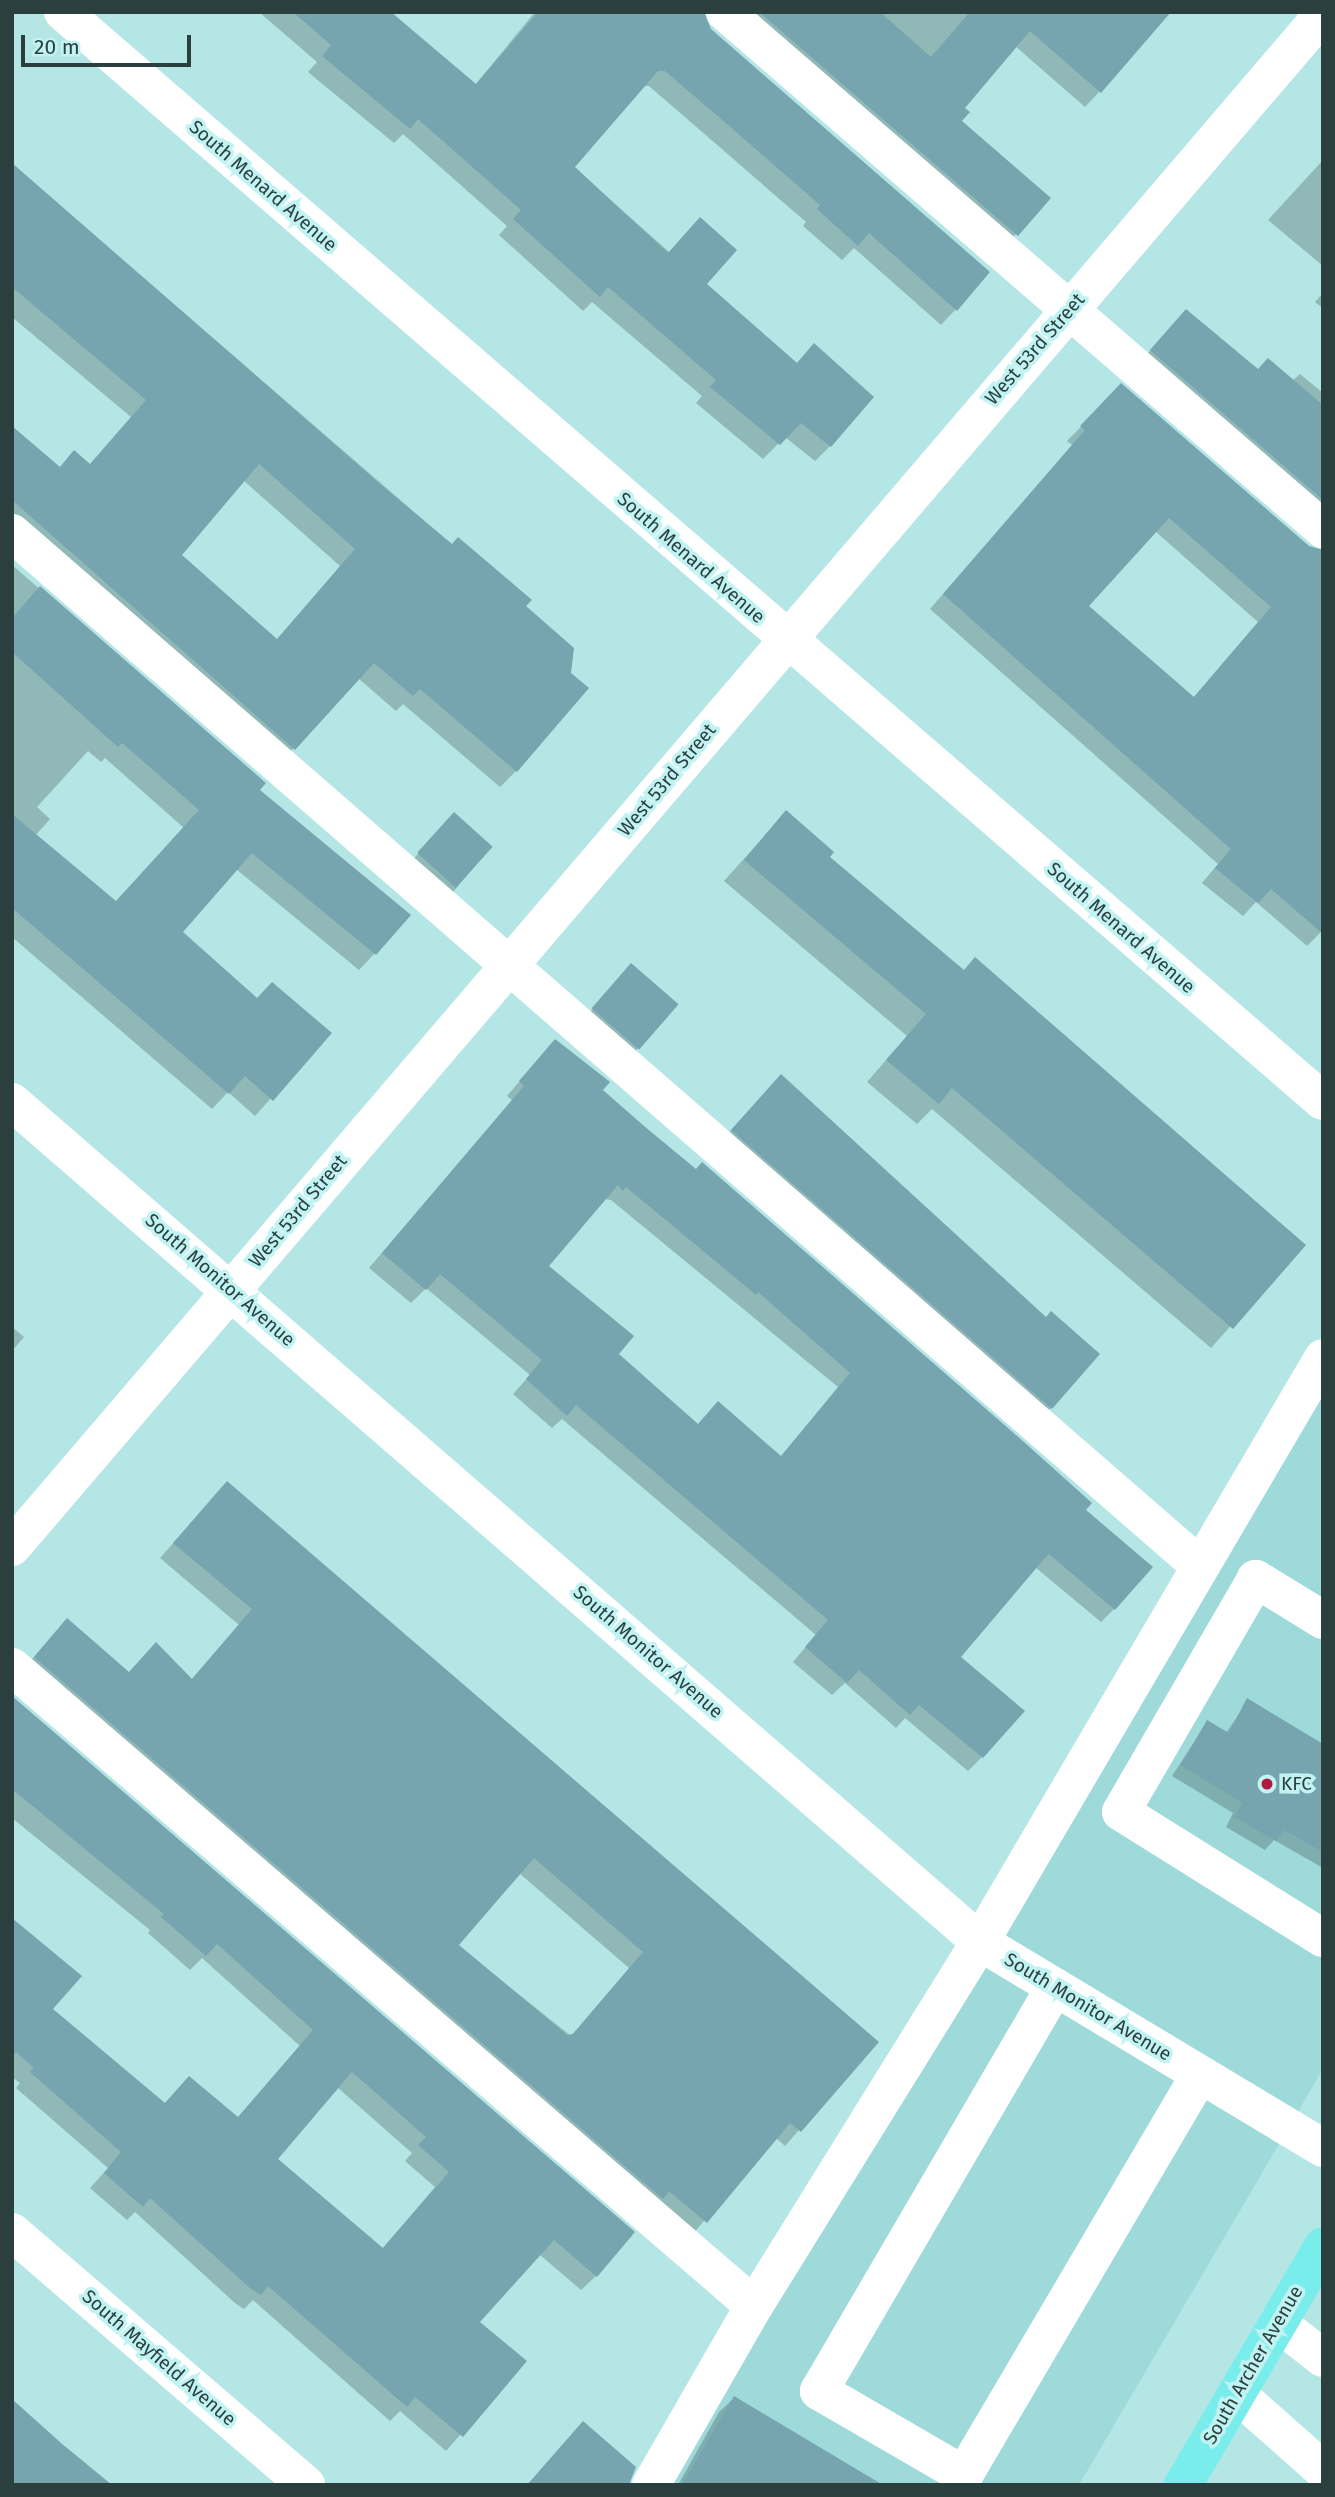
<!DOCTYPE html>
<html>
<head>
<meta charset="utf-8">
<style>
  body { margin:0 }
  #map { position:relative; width:1335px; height:2497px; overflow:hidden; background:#b3e6e5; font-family:"Fira Sans",sans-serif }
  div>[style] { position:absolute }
  .built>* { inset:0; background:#9fdada }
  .shadow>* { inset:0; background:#0003; transform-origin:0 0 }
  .building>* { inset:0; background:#76a4af; transform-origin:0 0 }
  .minor>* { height:38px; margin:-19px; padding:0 19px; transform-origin:19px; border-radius:19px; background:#fff }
  .major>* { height:38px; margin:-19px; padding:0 19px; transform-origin:19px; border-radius:19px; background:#79ecec }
  .dots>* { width:19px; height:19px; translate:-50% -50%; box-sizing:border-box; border:4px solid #c0f3f2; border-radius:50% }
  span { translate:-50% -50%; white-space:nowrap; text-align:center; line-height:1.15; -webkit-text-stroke:7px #c0f3f2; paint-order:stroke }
  .street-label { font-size:19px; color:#2b3f3f }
  .poi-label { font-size:19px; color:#2b3f3f }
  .left { translate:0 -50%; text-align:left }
  .frame { position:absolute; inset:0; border:14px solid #2b3f3f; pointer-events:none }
  .scale { position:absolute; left:21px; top:35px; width:170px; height:32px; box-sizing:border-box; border:4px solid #2b3f3f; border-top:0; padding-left:9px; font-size:21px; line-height:24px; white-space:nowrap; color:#2b3f3f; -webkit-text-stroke:5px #c0f3f2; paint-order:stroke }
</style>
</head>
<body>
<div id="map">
  <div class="built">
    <i style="clip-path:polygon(1323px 1367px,1323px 2069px,1079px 2485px,663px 2485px)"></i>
  </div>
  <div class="shadow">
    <i style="clip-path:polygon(259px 12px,389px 12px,475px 85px,535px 12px,704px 12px,709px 30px,956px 309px,941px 325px,854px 248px,842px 260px,803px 226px,806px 222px,649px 86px,643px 86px,573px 167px,796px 364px,814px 346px,830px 446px,815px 461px,785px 437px,763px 459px,696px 403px,702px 396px,592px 302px,583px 311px,499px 235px,507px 226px,403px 134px,394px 143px,308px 72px,317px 62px)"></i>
    <i style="clip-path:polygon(726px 12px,1142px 12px,1100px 91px,1085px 107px,1015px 46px,962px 108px,960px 121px,1048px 199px,1001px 250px)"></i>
    <i style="clip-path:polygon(1323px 160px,1323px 266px,1268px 220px)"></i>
    <i style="clip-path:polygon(evenodd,12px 164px,524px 607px,516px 771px,500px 787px,403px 704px,396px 711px,358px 678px,278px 765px,12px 534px,12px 428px,59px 468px,74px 453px,89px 466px,131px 417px,12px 317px,12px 164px,243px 480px,340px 566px,276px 641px,179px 556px,243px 480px)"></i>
    <i style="clip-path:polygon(1323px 293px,1323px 308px,1315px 302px)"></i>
    <i style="clip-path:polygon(1186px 311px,1257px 371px,1292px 381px,1300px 374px,1323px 393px,1323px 526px,1137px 365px)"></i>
    <i style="clip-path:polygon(evenodd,1121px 386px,1308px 547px,1323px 930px,1307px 946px,1256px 902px,1243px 916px,1202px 883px,1218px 864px,930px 609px,1072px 445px,1067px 441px,1121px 386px,1155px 531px,1258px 622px,1193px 698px,1087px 607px,1155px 531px)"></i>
    <i style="clip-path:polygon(evenodd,12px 565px,264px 783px,257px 790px,375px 953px,359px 970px,236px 869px,180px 933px,256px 1000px,329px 1033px,255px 1116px,228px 1092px,212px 1109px,12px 937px,12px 565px,88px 751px,101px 762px,105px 758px,184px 828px,115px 903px,35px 836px,50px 819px,37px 807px,88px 751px)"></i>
    <i style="clip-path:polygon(786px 812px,828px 857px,963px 972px,1303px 1245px,1211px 1348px,932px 1109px,917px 1124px,867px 1082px,907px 1036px,724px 881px)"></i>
    <i style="clip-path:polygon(444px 825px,491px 847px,448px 898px,409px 864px)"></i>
    <i style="left:631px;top:965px;width:60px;height:87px;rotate:41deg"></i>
    <i style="clip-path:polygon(evenodd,542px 1055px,601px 1090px,1083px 1510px,1114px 1609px,1101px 1622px,1035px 1567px,958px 1657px,982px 1757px,968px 1771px,905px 1718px,896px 1728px,845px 1683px,832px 1695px,793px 1662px,816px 1635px,562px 1419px,552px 1428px,513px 1394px,530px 1375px,426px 1288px,411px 1303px,369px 1268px,512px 1100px,507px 1096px,542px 1055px,604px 1199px,611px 1200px,838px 1387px,780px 1458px,697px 1426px,616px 1355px,547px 1266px,604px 1199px)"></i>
    <i style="clip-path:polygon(763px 1095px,1051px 1408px,1032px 1426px,714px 1149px)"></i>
    <i style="clip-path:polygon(12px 1327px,24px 1337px,12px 1351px)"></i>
    <i style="clip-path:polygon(evenodd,227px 1483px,876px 2042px,785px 2146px,776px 2138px,691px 2236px,20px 1673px,52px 1636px,128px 1674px,191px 1680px,239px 1625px,160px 1558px,227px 1483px,519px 1873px,629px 1968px,571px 2036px,457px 1945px,519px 1873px)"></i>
    <i style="clip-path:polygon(evenodd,12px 1698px,596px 2276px,581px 2290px,539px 2254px,477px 2322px,525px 2361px,446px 2451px,400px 2411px,390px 2421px,253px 2300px,244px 2309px,235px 2303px,135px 2212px,127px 2220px,90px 2188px,108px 2168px,16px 2088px,20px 2083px,12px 2077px,12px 1919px,51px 2009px,164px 2104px,189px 2078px,237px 2119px,300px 2046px,202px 1958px,190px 1970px,148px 1933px,150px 1930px,12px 1818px,12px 1698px,337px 2087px,412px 2153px,405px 2161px,435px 2187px,382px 2249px,276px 2160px,337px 2087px)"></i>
    <i style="clip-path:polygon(1248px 1701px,1323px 1747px,1323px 1868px,1274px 1840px,1265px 1850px,1226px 1827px,1233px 1813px,1172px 1776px,1207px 1722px,1226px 1733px)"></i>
    <i style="clip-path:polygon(734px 2398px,880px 2485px,678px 2485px,719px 2412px)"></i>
  </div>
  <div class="building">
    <i style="clip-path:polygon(293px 12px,391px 12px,476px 84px,538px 12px,704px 12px,711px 29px,990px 272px,957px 311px,869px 233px,858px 246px,817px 209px,820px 205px,734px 130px,665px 71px,658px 71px,575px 167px,668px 253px,700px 217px,737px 250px,707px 284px,797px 363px,814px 343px,874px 397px,831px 447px,801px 423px,780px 445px,710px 387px,716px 380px,608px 287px,600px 297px,513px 219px,521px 210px,418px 119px,410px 129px,322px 56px,331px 45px)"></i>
    <i style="clip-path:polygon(759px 12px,880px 12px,931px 57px,970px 12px,1171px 12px,1101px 93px,1030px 31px,965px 108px,970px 112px,962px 121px,1051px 198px,1018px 236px)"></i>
    <i style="clip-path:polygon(evenodd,12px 163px,380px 484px,452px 544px,458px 537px,532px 600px,526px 606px,574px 648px,571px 673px,589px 688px,517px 772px,420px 689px,413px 696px,374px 663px,295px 750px,12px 500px,12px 426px,60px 467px,74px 450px,90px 464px,146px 400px,12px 287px,12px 163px,259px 464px,355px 549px,277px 639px,182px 555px,259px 464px)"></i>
    <i style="clip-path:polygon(1186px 309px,1258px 369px,1268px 358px,1323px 405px,1323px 500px,1150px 350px)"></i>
    <i style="clip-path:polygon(evenodd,1121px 383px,1309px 546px,1323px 550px,1323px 934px,1271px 889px,1258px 903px,1215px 868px,1231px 849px,943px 594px,1085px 430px,1080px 426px,1121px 383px,1169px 518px,1271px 607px,1194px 697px,1089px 606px,1169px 518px)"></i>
    <i style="clip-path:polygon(40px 586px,266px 783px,260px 790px,411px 915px,376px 955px,252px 853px,183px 932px,257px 998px,272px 982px,332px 1033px,273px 1101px,245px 1076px,229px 1094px,12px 908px,12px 814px,116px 901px,199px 810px,122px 743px,118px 747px,12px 652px,12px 618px)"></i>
    <i style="clip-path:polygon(786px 810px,834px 852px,830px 857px,964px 970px,975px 957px,1306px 1245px,1233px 1329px,952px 1088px,939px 1104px,886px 1060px,926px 1014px,744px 860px)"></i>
    <i style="left:454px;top:812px;width:52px;height:55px;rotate:42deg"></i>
    <i style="left:631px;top:963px;width:63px;height:60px;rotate:41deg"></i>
    <i style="clip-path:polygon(evenodd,555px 1039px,610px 1082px,603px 1090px,644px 1126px,696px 1169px,702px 1162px,1024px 1442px,1092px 1503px,1086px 1510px,1153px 1567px,1115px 1610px,1049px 1554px,1044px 1559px,961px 1657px,1025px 1711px,983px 1758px,919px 1705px,910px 1715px,859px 1670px,847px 1683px,805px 1647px,828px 1620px,576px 1405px,567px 1416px,526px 1379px,542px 1360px,440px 1274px,426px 1290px,382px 1253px,524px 1086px,519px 1081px,555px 1039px,618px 1185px,623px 1191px,626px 1187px,756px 1295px,758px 1292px,850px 1373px,781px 1456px,718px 1401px,698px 1424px,619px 1354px,634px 1336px,549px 1266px,618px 1185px)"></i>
    <i style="clip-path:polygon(781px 1074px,1046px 1317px,1051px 1311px,1100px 1354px,1052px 1409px,731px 1130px)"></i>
    <i style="clip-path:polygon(evenodd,227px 1481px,879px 2042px,801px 2132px,790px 2123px,707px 2223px,669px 2191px,663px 2199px,34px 1657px,67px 1618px,129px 1672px,156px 1642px,192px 1679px,252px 1609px,173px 1543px,227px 1481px,534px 1858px,643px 1952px,573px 2034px,567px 2035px,459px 1945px,534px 1858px)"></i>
    <i style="clip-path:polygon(evenodd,12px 1696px,635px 2232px,597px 2277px,554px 2240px,480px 2322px,527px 2361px,463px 2437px,415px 2397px,407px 2407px,268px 2286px,261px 2295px,250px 2288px,150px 2198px,143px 2207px,104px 2173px,121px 2152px,30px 2072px,34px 2068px,16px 2052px,12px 2056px,12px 1918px,82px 1976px,53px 2009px,165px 2103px,189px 2076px,238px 2117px,313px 2030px,217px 1944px,206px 1956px,161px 1917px,164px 1914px,12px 1789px,12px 1696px,352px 2072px,426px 2137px,418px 2145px,449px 2172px,383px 2248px,278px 2159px,352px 2072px)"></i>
    <i style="clip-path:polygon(1247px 1698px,1323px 1744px,1323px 1852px,1284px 1830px,1276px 1841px,1235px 1817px,1242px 1803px,1181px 1765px,1207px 1720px,1229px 1733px)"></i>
    <i style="clip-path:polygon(734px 2396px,883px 2485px,682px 2485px)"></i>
    <i style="clip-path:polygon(12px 2399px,61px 2443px,112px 2485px,12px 2485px)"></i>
    <i style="clip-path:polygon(583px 2421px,636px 2467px,629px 2485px,527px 2485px)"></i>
  </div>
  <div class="minor">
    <i style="left:63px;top:12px;width:1665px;rotate:40.84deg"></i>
    <i style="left:725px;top:12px;width:791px;rotate:40.85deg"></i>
    <i style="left:12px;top:533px;width:1574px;rotate:41.01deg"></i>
    <i style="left:12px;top:1102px;width:1282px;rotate:40.95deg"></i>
    <i style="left:980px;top:1942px;width:400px;rotate:31deg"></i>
    <i style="left:12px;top:1547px;width:2017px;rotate:-49.46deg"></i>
    <i style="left:1323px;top:1620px;width:79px;rotate:-148.5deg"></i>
    <i style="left:1256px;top:1579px;width:269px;rotate:120.1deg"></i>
    <i style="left:1121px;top:1812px;width:238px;rotate:32deg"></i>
    <i style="left:12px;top:1667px;width:979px;rotate:40.73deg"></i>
    <i style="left:1055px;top:1987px;width:468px;rotate:120.3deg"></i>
    <i style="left:819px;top:2391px;width:168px;rotate:30.1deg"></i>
    <i style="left:964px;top:2475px;width:464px;rotate:-59.5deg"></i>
    <i style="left:12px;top:2232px;width:388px;rotate:40.7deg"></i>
    <i style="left:1278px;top:2323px;width:57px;rotate:37.9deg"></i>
    <i style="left:1237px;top:2394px;width:115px;rotate:41.5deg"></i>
    <i style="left:651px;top:2485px;width:207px;rotate:-60.1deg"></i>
    <i style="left:754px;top:2306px;width:428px;rotate:-58.2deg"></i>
    <i style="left:980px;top:1942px;width:677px;rotate:-59.57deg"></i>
  </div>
  <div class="major">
    <i style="left:1183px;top:2485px;width:277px;rotate:-59.6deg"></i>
  </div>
  <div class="dots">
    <i style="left:1267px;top:1784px;background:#af1b3e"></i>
  </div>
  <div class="street-label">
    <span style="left:263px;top:186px;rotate:41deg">South Menard Avenue</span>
    <span style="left:1035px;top:349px;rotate:-49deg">West 53rd Street</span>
    <span style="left:691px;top:558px;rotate:41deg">South Menard Avenue</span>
    <span style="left:667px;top:780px;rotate:-50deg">West 53rd Street</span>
    <span style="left:1121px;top:928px;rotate:41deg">South Menard Avenue</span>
    <span style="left:298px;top:1211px;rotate:-50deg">West 53rd Street</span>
    <span style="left:220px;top:1280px;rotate:41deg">South Monitor Avenue</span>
    <span style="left:648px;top:1652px;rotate:41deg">South Monitor Avenue</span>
    <span style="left:1088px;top:2007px;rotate:31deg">South Monitor Avenue</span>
    <span style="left:159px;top:2358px;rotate:41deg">South Mayfield Avenue</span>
    <span style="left:1253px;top:2365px;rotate:-60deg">South Archer Avenue</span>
  </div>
  <div class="poi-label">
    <span class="left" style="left:1281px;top:1784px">KFC</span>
  </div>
  <div class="frame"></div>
  <div class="scale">20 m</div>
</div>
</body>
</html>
